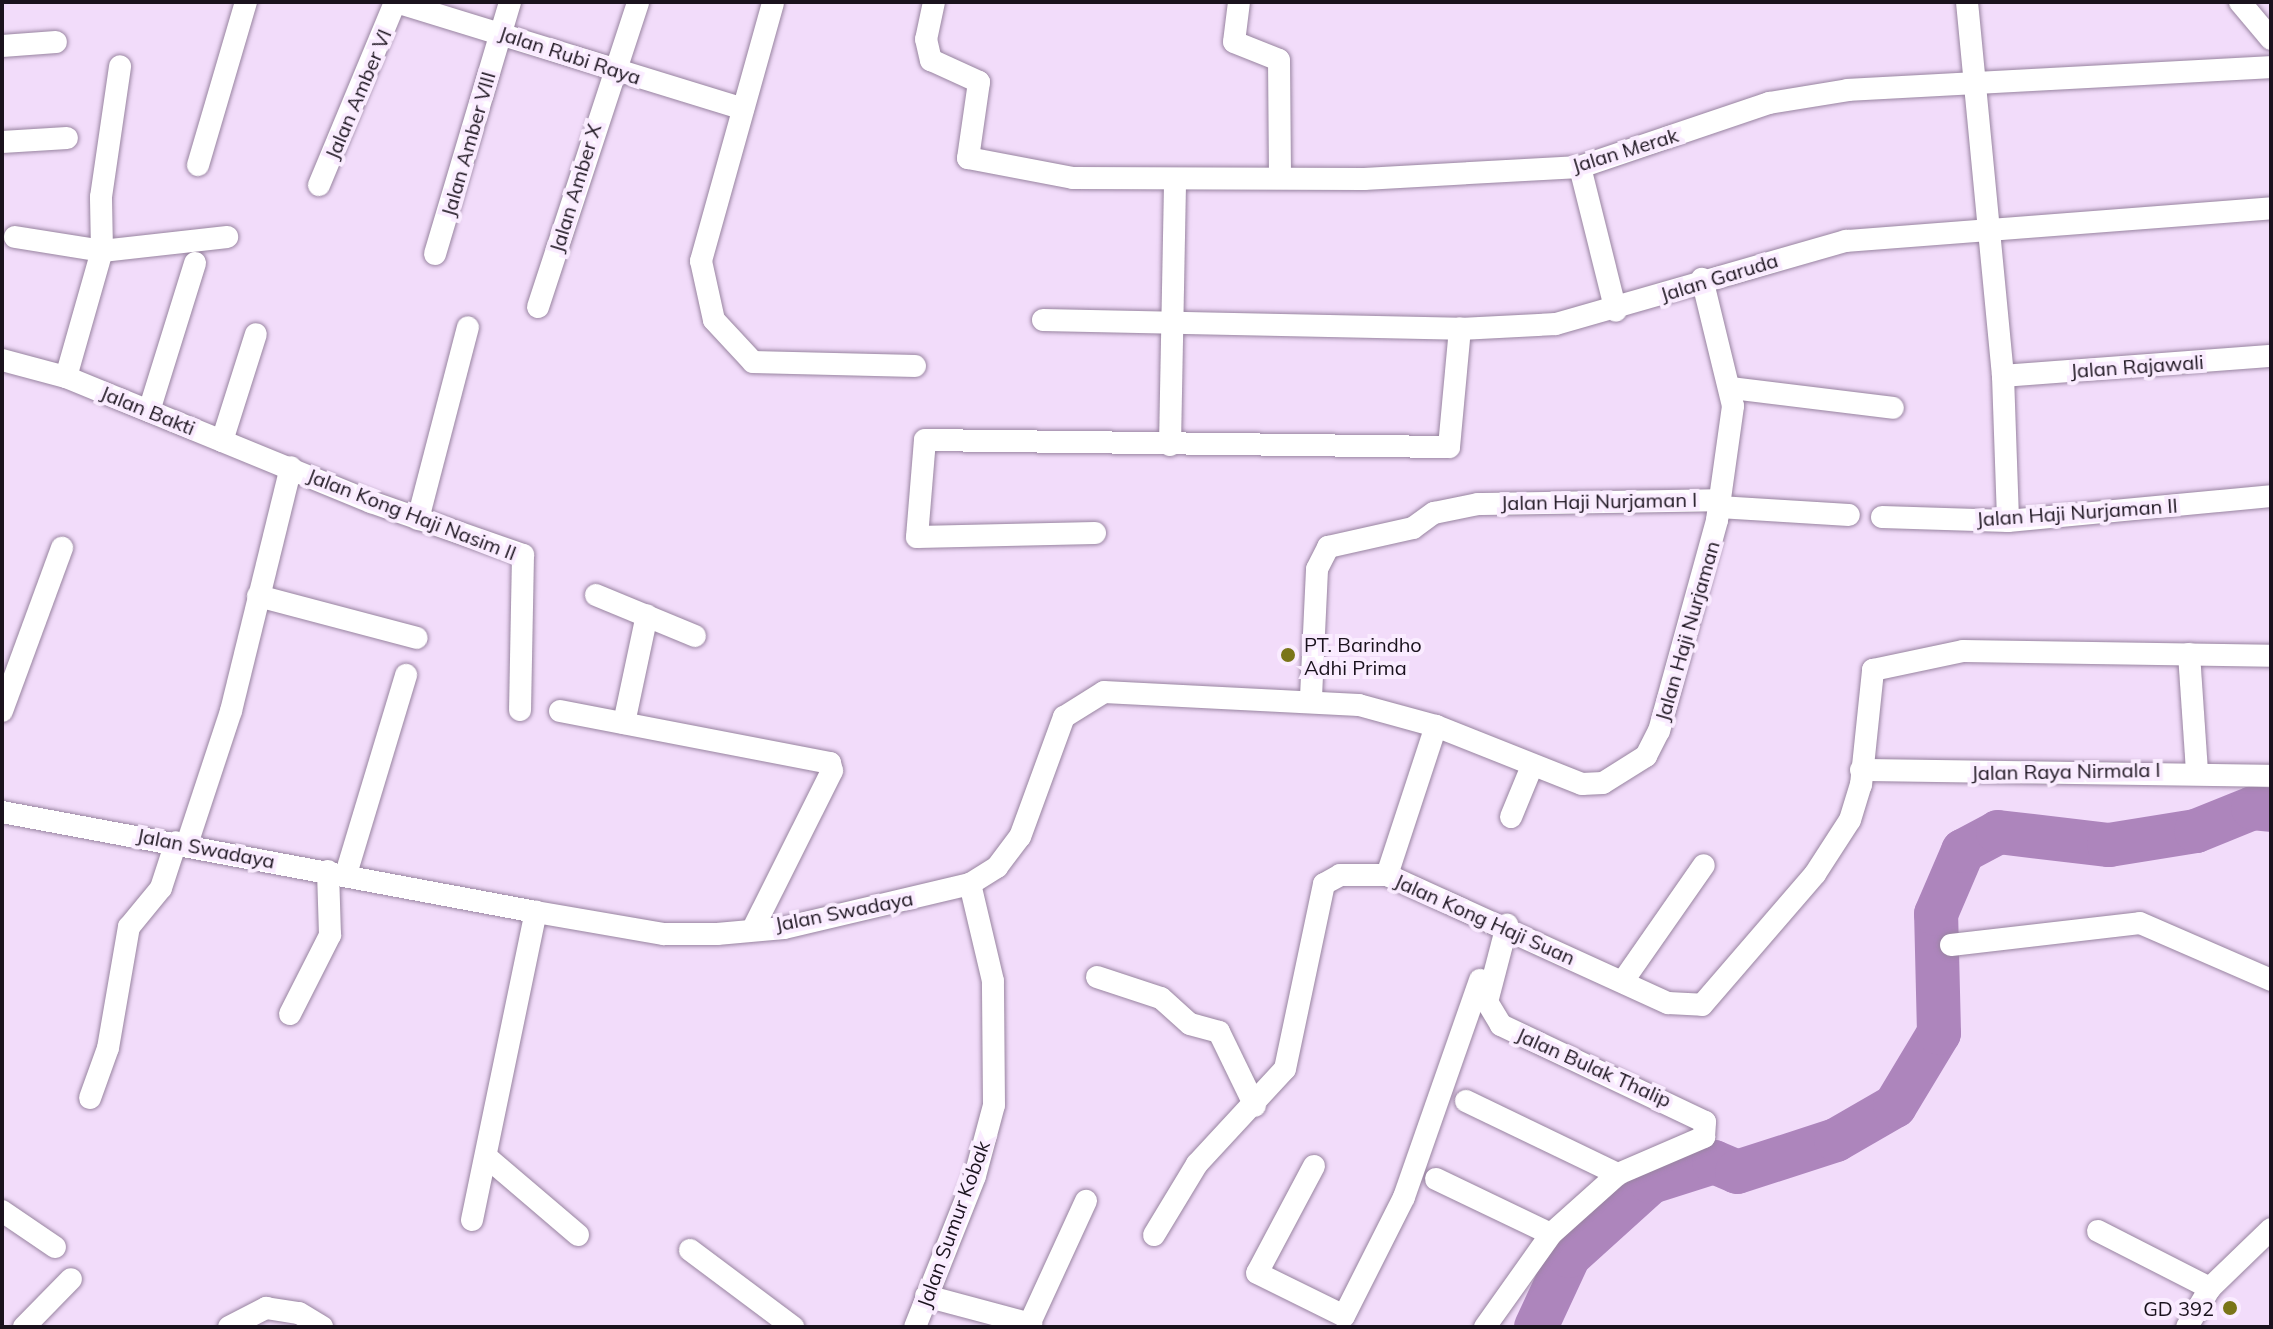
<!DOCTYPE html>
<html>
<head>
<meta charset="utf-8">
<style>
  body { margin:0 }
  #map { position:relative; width:2273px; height:1329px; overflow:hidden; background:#f2dcfa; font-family:Mulish,sans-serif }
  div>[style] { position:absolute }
  .river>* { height:44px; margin:-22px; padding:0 22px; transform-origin:22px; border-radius:22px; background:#ad85bc }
  .roads { filter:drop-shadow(0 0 2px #9884a0) drop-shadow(0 0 2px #9884a0) }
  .minor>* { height:22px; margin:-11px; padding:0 11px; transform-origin:11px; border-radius:11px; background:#fff }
  .dots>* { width:22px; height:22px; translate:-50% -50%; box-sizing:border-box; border:4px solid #faecff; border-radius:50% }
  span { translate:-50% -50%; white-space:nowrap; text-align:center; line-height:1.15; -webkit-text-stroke:8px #faecff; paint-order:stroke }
  .street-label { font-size:20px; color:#1a121d }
  .poi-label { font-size:20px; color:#1a121d }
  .left { translate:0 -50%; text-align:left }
  .right { translate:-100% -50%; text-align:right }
  .frame { position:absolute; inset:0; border:4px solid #1a121d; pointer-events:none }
</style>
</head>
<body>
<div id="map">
  <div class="river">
    <i style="left:1536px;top:1327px;width:78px;rotate:-65.1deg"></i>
    <i style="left:1569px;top:1256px;width:110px;rotate:-42.1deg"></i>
    <i style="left:1651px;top:1182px;width:66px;rotate:-17.6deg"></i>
    <i style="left:1714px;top:1162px;width:25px;rotate:23deg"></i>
    <i style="left:1737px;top:1172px;width:104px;rotate:-17.9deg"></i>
    <i style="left:1836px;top:1140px;width:68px;rotate:-30deg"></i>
    <i style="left:1895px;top:1106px;width:85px;rotate:-58.9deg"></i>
    <i style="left:1939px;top:1033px;width:119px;rotate:-91.4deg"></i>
    <i style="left:1936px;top:914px;width:69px;rotate:-66.8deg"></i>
    <i style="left:1963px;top:851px;width:40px;rotate:-28deg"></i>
    <i style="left:1998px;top:832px;width:112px;rotate:6.7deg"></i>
    <i style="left:2109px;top:845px;width:88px;rotate:-9.1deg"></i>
    <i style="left:2196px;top:831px;width:61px;rotate:-22deg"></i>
    <i style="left:2253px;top:808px;width:18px;rotate:6deg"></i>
  </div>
  <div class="roads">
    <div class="minor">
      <i style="left:396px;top:2px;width:363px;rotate:17.1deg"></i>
      <i style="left:934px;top:2px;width:38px;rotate:102deg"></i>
      <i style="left:926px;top:39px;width:22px;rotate:77deg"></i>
      <i style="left:931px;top:60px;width:53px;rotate:24.6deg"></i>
      <i style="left:979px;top:82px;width:77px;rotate:98.2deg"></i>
      <i style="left:968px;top:158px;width:107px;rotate:10.8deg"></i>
      <i style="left:1073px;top:178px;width:291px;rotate:0.2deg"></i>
      <i style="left:1364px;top:179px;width:216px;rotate:-3.2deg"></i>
      <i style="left:1580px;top:167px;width:200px;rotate:-18.7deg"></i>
      <i style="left:1769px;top:103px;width:80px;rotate:-9.3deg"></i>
      <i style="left:1848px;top:90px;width:424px;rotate:-3.1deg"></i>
      <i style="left:1239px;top:2px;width:40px;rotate:97.1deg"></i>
      <i style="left:1234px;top:42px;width:48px;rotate:21.8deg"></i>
      <i style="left:1279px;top:60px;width:115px;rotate:89.5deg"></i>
      <i style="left:1967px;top:2px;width:376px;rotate:84.5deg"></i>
      <i style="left:2003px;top:376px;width:145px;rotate:88deg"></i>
      <i style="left:2240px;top:2px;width:48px;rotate:50deg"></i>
      <i style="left:773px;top:3px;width:268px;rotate:105.6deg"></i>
      <i style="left:701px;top:261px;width:60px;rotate:77.6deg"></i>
      <i style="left:714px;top:320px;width:57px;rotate:47.1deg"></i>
      <i style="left:753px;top:362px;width:162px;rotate:1.4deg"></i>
      <i style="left:2px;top:46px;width:54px;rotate:-4.2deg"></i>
      <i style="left:2px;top:142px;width:65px;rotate:-3.5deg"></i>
      <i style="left:198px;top:165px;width:170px;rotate:-73.6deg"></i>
      <i style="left:1580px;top:167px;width:148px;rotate:76deg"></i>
      <i style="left:319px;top:185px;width:198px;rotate:-67.4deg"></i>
      <i style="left:15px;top:237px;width:88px;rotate:9.1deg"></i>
      <i style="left:102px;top:251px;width:126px;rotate:-6.4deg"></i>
      <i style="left:435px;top:254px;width:263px;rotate:-73.4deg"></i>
      <i style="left:538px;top:307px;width:321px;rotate:-71.8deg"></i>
      <i style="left:1043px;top:320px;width:417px;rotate:1.2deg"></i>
      <i style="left:1460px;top:329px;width:96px;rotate:-3deg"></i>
      <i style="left:1556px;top:324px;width:302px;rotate:-16deg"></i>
      <i style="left:1846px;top:241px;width:426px;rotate:-4.4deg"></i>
      <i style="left:2px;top:360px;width:66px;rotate:14.9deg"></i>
      <i style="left:66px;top:377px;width:330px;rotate:22.3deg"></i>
      <i style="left:371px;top:502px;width:161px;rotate:19.2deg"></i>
      <i style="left:523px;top:555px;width:155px;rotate:91.1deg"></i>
      <i style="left:2003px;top:376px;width:269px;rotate:-4.3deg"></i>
      <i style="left:66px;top:377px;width:131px;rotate:-74.1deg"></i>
      <i style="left:102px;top:251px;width:54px;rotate:-91.1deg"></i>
      <i style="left:101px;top:197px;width:132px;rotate:-81.7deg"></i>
      <i style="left:1731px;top:388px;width:163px;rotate:7deg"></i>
      <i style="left:149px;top:411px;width:155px;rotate:-72.7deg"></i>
      <i style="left:222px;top:441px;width:112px;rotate:-72.4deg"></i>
      <i style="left:1170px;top:445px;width:265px;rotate:-88.9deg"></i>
      <i style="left:1719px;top:507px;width:130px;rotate:3.5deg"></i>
      <i style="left:1882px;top:517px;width:126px;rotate:1.8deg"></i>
      <i style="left:2008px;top:521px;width:264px;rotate:-5.4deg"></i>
      <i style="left:418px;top:519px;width:198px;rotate:-75.4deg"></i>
      <i style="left:1095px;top:533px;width:178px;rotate:178.7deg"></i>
      <i style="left:917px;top:537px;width:97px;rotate:-85.3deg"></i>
      <i style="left:925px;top:440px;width:524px;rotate:0.77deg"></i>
      <i style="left:1449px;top:447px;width:119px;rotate:-84.7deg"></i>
      <i style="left:596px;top:595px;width:107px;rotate:22.5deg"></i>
      <i style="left:258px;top:596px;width:164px;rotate:14.8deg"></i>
      <i style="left:2189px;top:654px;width:117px;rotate:86.1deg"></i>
      <i style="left:1311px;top:697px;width:128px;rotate:-87.3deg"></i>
      <i style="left:1317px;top:569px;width:25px;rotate:-63deg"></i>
      <i style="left:1328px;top:547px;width:87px;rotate:-12.6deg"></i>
      <i style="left:1413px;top:528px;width:26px;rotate:-36deg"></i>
      <i style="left:1434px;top:513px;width:45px;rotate:-11.6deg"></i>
      <i style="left:1478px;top:504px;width:242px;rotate:-0.9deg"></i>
      <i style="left:2px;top:711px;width:174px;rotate:-69.8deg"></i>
      <i style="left:560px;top:711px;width:275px;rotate:10.9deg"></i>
      <i style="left:830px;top:763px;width:8px;rotate:76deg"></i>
      <i style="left:832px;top:771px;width:174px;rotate:116.6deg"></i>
      <i style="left:624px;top:723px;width:110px;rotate:-78deg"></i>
      <i style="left:1436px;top:726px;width:157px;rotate:108.2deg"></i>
      <i style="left:1387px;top:875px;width:309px;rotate:24.5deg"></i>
      <i style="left:1668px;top:1003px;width:34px;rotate:3deg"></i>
      <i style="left:1702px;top:1005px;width:173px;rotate:-49.2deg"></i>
      <i style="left:1815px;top:874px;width:64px;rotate:-57.1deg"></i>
      <i style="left:1850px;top:820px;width:37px;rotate:-73deg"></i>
      <i style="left:1861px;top:785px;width:116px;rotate:-84deg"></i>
      <i style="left:1873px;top:670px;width:92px;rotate:-11.9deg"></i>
      <i style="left:1963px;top:651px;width:308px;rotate:0.9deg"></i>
      <i style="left:1861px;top:770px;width:410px;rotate:0.8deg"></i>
      <i style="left:2px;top:812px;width:543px;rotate:10.61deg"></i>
      <i style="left:536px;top:912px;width:130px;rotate:9.8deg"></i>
      <i style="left:664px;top:934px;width:53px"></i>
      <i style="left:717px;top:934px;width:67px;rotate:-5.1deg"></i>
      <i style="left:784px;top:928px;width:191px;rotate:-13.3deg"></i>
      <i style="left:970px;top:884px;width:32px;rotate:-32deg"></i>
      <i style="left:997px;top:867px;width:38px;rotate:-53deg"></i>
      <i style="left:1020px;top:837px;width:128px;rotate:-69.9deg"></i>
      <i style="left:1064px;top:717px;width:47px;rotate:-32deg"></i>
      <i style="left:1104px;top:692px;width:255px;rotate:2.9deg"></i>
      <i style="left:1359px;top:705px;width:80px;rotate:15.3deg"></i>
      <i style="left:1436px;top:726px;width:157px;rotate:21.7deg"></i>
      <i style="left:1582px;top:784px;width:21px;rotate:-3deg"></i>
      <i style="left:1603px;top:783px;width:51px;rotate:-32.1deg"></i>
      <i style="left:1646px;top:756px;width:28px;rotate:-63deg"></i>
      <i style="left:1659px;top:731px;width:219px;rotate:-74.6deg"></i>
      <i style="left:1717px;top:520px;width:115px;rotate:-82deg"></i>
      <i style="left:1733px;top:406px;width:131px;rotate:-103.7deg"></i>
      <i style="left:1511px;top:817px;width:55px;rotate:-67.6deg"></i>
      <i style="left:187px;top:844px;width:140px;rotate:-71.7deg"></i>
      <i style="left:231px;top:711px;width:251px;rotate:-76.2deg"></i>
      <i style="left:346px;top:874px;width:208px;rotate:-73.2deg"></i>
      <i style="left:1951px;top:945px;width:190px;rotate:-6.6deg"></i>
      <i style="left:2140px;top:923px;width:143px;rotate:23.5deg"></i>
      <i style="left:1097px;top:977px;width:67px;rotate:18.2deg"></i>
      <i style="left:1161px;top:998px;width:39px;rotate:42deg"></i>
      <i style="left:1190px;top:1024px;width:30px;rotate:15deg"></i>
      <i style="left:1219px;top:1032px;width:82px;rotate:64.1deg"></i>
      <i style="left:1623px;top:981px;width:141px;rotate:-55.1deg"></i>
      <i style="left:290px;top:1014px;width:89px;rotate:-63.1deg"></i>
      <i style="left:330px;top:935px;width:64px;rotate:-91.8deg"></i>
      <i style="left:90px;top:1098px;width:53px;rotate:-70.2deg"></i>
      <i style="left:108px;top:1048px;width:123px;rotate:-80.2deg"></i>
      <i style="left:129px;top:927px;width:50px;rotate:-50.6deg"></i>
      <i style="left:161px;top:888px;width:48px;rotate:-71.9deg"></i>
      <i style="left:1466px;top:1101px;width:169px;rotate:25.7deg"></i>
      <i style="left:489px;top:1159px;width:117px;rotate:40.5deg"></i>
      <i style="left:1314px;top:1166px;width:121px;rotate:118deg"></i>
      <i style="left:1257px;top:1273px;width:97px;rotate:26.3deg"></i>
      <i style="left:1344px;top:1316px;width:133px;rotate:-63.2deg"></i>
      <i style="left:1404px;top:1197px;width:230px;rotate:-70.7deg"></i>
      <i style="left:1436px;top:1179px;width:127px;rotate:25.6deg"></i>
      <i style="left:2px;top:1211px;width:64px;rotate:34.2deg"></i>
      <i style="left:472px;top:1220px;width:315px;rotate:-78.3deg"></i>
      <i style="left:2098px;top:1231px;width:126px;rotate:27deg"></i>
      <i style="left:1154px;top:1235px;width:83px;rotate:-58.8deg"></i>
      <i style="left:1197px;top:1164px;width:129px;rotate:-47.2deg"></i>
      <i style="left:1285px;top:1069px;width:189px;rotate:-78.1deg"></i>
      <i style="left:1324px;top:884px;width:18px;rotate:-29deg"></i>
      <i style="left:1340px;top:875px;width:47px"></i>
      <i style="left:690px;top:1250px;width:129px;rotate:36.8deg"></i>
      <i style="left:926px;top:1296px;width:109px;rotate:14.9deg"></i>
      <i style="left:24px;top:1327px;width:67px;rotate:-45.6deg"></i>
      <i style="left:229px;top:1327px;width:42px;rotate:-27.2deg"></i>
      <i style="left:266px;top:1308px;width:33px;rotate:9deg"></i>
      <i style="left:299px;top:1313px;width:27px;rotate:31deg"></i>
      <i style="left:915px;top:1327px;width:162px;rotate:-68.3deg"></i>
      <i style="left:975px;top:1176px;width:73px;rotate:-75deg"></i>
      <i style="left:994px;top:1105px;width:124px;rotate:-90.5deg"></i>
      <i style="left:993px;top:981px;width:100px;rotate:-103.3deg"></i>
      <i style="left:1028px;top:1327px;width:139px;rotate:-65.3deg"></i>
      <i style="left:1485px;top:1327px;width:114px;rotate:-54.6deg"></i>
      <i style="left:1551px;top:1234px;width:90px;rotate:-41.8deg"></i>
      <i style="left:1618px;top:1174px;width:94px;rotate:-23.3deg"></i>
      <i style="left:1704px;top:1137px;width:15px;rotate:-86deg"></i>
      <i style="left:1705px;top:1122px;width:226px;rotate:-154.6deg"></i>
      <i style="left:1501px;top:1025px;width:27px;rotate:-121deg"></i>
      <i style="left:1487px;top:1002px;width:80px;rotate:-75.4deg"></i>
      <i style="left:2187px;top:1327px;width:45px;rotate:-59.5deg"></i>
      <i style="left:2210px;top:1288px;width:85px;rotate:-44deg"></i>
    </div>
  </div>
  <div class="dots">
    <i style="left:1288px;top:655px;background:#7a7519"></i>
    <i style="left:2230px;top:1308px;background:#7a7519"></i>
  </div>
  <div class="street-label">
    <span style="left:570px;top:55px;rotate:18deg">Jalan Rubi Raya</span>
    <span style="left:358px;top:94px;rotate:-67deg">Jalan Amber VI</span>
    <span style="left:468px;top:144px;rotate:-74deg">Jalan Amber VIII</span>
    <span style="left:1625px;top:150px;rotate:-17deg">Jalan Merak</span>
    <span style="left:575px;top:188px;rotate:-73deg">Jalan Amber X</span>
    <span style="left:1719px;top:277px;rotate:-17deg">Jalan Garuda</span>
    <span style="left:2137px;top:366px;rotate:-4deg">Jalan Rajawali</span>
    <span style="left:148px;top:410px;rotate:22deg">Jalan Bakti</span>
    <span style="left:1599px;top:501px;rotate:-1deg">Jalan Haji Nurjaman I</span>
    <span style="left:2077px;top:512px;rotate:-4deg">Jalan Haji Nurjaman II</span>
    <span style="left:412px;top:514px;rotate:21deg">Jalan Kong Haji Nasim II</span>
    <span style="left:1687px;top:631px;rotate:-74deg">Jalan Haji Nurjaman</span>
    <span style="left:2066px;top:771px;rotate:-1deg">Jalan Raya Nirmala I</span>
    <span style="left:206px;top:848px;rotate:11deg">Jalan Swadaya</span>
    <span style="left:844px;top:911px;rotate:-11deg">Jalan Swadaya</span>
    <span style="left:1485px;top:919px;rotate:24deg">Jalan Kong Haji Suan</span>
    <span style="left:1594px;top:1067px;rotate:24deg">Jalan Bulak Thalip</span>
    <span style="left:953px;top:1224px;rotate:-70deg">Jalan Sumur Kobak</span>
  </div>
  <div class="poi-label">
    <span class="left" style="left:1304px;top:656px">PT. Barindho<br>Adhi Prima</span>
    <span class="right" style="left:2214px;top:1308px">GD 392</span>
  </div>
  <div class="frame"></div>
</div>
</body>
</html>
